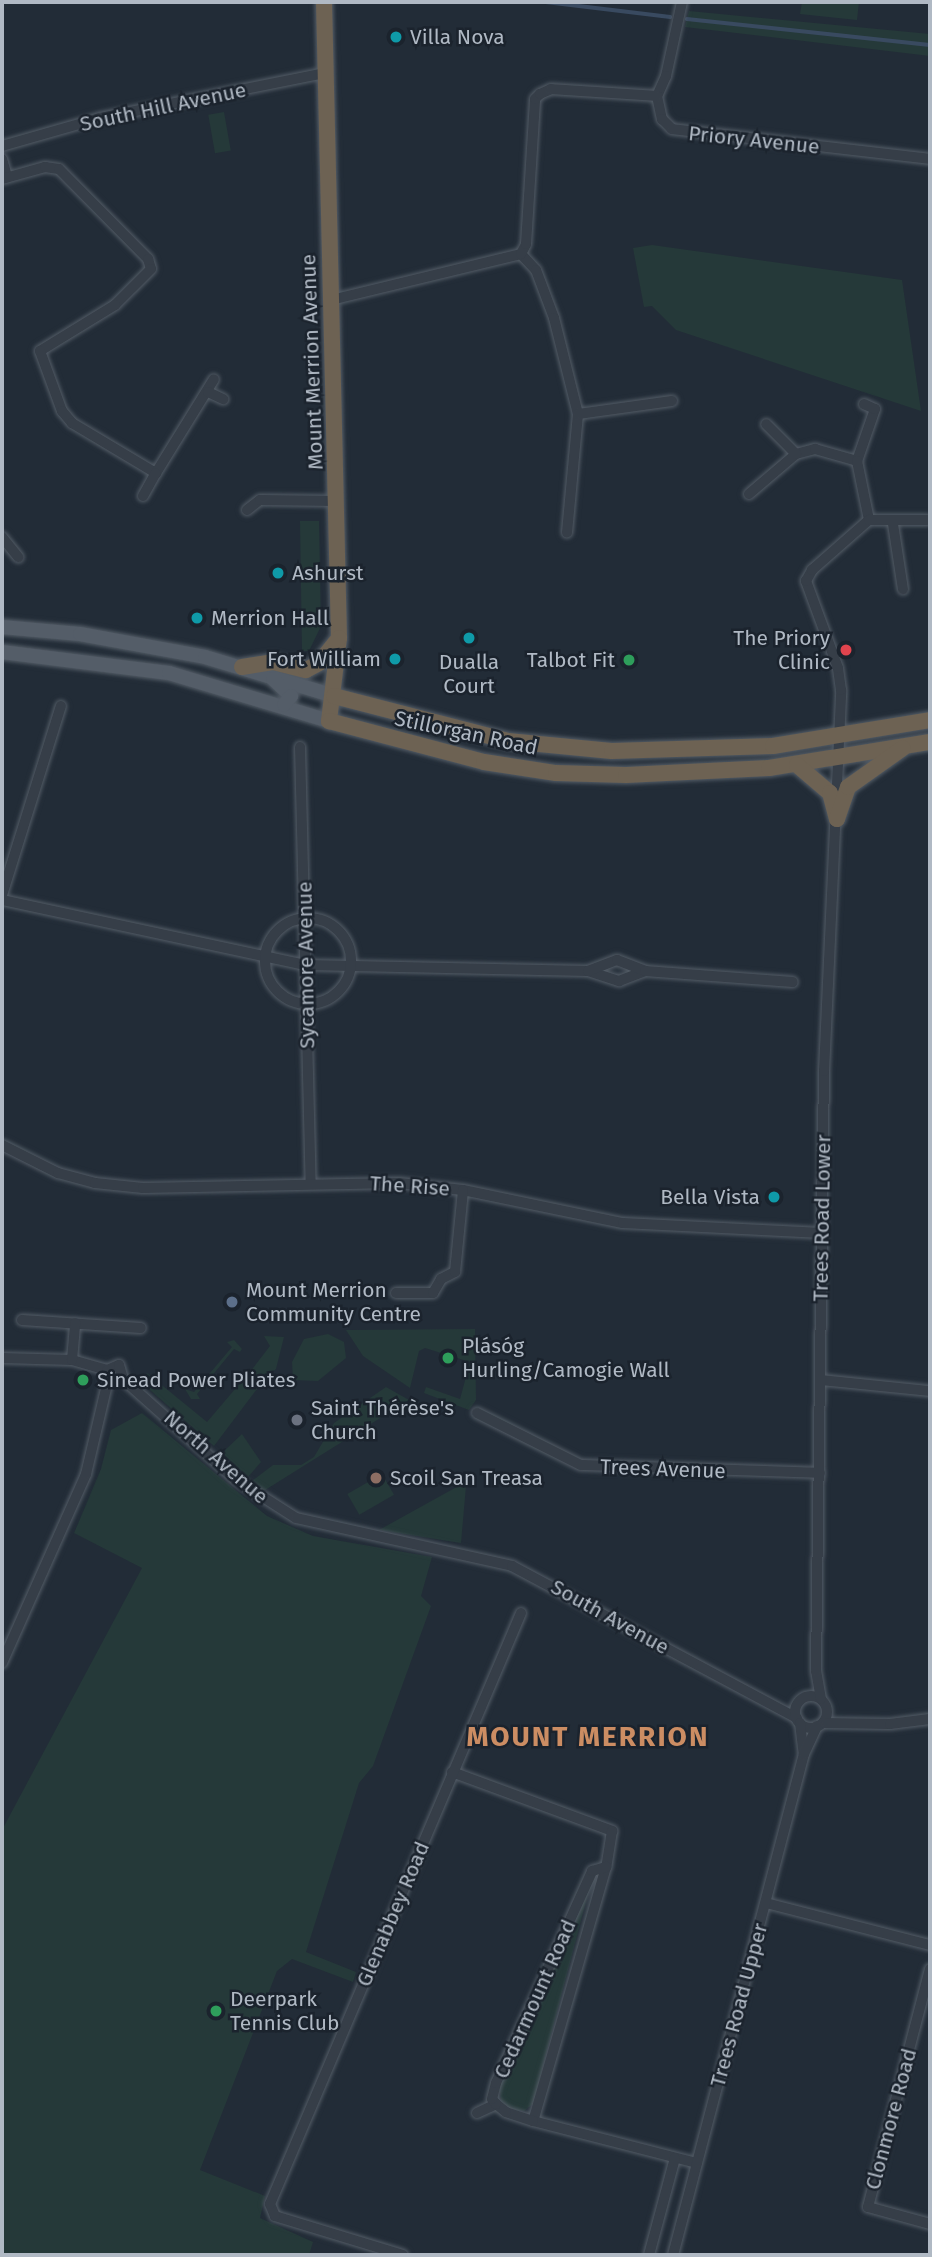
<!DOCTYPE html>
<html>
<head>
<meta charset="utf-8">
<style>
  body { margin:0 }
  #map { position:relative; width:932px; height:2257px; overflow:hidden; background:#222c37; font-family:"Fira Sans",sans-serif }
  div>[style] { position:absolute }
  .green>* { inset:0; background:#253939; transform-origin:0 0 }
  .stream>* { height:3.5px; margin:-1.75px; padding:0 1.75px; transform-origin:1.75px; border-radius:1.75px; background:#394a60 }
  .roads { filter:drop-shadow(0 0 2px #535c66) drop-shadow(0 0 2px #535c66) }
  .minor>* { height:10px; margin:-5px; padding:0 5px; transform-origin:5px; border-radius:5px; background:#363e48 }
  .minor>.ring { margin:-5px; padding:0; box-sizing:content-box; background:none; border:10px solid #363e48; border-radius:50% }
  .major>* { height:14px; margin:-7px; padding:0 7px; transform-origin:7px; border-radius:7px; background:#545d68 }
  .highway>* { height:16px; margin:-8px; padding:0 8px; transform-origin:8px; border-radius:8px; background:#6d6253 }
  .dots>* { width:19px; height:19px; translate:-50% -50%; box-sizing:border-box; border:4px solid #1b232d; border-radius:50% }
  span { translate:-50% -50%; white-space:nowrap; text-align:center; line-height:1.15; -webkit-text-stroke:5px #1b232d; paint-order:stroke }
  .poi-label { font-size:21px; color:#b0b9c4 }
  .left { translate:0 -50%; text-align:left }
  .right { translate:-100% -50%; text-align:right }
  .street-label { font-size:21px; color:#b0b9c4 }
  .district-label { font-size:28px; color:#cc8d63; font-weight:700; letter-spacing:2px }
  .frame { position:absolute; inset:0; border:4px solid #b0b9c4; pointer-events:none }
</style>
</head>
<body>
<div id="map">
  <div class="green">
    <i style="clip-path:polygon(802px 2px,859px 2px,857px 20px,800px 14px)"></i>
    <i style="clip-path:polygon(689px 11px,930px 34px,930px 56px,685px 27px)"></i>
    <i style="left:224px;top:112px;width:39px;height:16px;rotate:80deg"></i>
    <i style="clip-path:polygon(652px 245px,902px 280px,921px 411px,676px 330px,652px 306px,644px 307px,633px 248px)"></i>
    <i style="clip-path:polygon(300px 521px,319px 521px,321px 626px,309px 651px,302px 651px)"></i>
    <i style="clip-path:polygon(475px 1329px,476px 1400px,469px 1410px,424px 1393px,426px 1387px,460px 1399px,470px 1362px,425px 1348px,419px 1351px,410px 1388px,363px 1356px,346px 1330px)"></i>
    <i style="clip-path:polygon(328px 1334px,344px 1342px,346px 1358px,318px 1381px,293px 1380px,292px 1362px,304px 1339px)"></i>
    <i style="clip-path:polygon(264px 1336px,284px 1337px,276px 1369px,262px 1380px,250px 1372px,270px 1346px)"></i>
    <i style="clip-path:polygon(234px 1340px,242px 1349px,240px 1352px,234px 1349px,197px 1394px,200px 1399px,191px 1399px,185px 1389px,194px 1392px,232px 1347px,227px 1342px)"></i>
    <i style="clip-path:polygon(147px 1373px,207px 1422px,247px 1375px,260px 1385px,214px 1446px,142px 1383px)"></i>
    <i style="clip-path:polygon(386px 1387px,409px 1400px,262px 1492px,252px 1481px,273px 1465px,301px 1465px,314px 1457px,334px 1423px)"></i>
    <i style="clip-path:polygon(142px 1413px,267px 1516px,313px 1536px,432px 1557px,421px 1596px,431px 1606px,373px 1766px,359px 1783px,306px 1952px,356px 1972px,353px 1982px,292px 1959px,277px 1971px,200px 2170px,265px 2196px,260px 2218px,313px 2242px,309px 2255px,2px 2255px,2px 1830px,142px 1568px,74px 1533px,101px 1469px,111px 1430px)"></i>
    <i style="clip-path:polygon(242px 1434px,261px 1462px,248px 1477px,222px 1453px)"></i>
    <i style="left:382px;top:1474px;width:24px;height:40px;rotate:60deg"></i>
    <i style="clip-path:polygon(462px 1484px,466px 1486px,461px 1543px,379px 1530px)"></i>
    <i style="clip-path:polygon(592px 1878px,533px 2104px,524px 2111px,507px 2108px,501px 2101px,499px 2085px)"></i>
  </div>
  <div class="stream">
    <i style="left:546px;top:2px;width:125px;rotate:6.9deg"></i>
    <i style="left:687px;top:19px;width:244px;rotate:6.1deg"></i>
  </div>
  <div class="roads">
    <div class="minor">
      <i style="left:682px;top:2px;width:76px;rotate:102.2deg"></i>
      <i style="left:666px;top:76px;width:22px;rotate:114deg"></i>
      <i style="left:657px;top:96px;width:24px;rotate:78deg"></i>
      <i style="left:662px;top:119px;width:14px;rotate:45deg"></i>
      <i style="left:672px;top:129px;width:260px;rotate:6.6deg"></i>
      <i style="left:2px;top:146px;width:102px;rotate:-15.9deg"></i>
      <i style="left:100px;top:118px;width:230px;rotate:-11.3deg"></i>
      <i style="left:2px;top:159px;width:19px;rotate:74deg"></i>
      <i style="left:2px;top:179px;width:45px;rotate:-15.6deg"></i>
      <i style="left:45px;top:167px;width:14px;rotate:8deg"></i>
      <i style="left:59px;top:169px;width:127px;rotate:45.3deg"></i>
      <i style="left:148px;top:259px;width:10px;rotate:73deg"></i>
      <i style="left:151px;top:269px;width:51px;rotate:135deg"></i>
      <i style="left:115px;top:305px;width:88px;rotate:148.5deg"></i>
      <i style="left:40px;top:351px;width:64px;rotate:69.9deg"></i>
      <i style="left:62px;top:411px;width:16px;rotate:50deg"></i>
      <i style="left:72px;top:423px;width:98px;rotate:30.8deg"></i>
      <i style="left:156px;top:473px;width:110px;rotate:-58.3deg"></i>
      <i style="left:521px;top:254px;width:22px;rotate:47deg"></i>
      <i style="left:536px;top:270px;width:51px;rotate:69.4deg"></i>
      <i style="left:554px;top:318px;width:99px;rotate:76deg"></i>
      <i style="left:578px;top:414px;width:119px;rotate:95.3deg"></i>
      <i style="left:331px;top:300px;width:195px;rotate:-13.6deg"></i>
      <i style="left:521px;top:254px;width:11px;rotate:-63deg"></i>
      <i style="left:526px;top:244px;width:145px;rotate:-86.4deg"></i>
      <i style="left:535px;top:99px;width:7px;rotate:-45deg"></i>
      <i style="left:540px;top:94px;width:12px;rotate:-24deg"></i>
      <i style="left:551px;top:89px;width:106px;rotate:3.8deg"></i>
      <i style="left:208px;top:392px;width:17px;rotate:25deg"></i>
      <i style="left:578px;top:414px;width:95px;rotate:-7.9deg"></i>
      <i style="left:796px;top:454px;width:20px;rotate:-15deg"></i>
      <i style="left:815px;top:449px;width:44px;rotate:15.9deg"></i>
      <i style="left:857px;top:461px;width:55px;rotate:-70.9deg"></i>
      <i style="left:875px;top:409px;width:12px;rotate:-156deg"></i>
      <i style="left:857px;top:461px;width:60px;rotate:78.5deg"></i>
      <i style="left:749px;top:494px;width:62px;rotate:-40.4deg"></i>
      <i style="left:796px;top:454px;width:42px;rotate:-135deg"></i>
      <i style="left:143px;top:496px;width:26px;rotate:-61deg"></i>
      <i style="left:247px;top:510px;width:16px;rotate:-38deg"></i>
      <i style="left:260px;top:500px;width:76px;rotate:0.8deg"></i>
      <i style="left:893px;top:524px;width:66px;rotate:81.3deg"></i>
      <i style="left:2px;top:537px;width:26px;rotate:51deg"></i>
      <i style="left:300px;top:747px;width:436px;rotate:88.6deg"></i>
      <i style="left:2px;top:895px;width:198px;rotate:-72.7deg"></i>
      <i style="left:2px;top:900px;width:311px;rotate:12.1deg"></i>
      <i style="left:306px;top:965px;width:282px;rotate:1.2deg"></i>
      <i style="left:588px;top:971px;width:33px;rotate:18deg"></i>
      <i style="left:619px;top:981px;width:28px;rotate:-21deg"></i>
      <i class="ring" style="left:265px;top:918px;width:76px;height:76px"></i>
      <i style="left:588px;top:971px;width:31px;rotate:-21deg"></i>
      <i style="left:617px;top:960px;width:30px;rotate:21deg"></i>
      <i style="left:645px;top:971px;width:148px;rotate:4.3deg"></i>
      <i style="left:2px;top:1145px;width:63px;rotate:26.6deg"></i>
      <i style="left:58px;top:1173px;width:38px;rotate:15deg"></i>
      <i style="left:95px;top:1183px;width:48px;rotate:5.9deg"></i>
      <i style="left:143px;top:1188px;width:256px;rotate:-1.1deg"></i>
      <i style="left:399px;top:1183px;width:64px;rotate:6.2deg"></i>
      <i style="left:463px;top:1190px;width:163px;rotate:11.7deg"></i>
      <i style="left:623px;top:1223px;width:199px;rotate:2.9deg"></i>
      <i style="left:396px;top:1293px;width:37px"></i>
      <i style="left:433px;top:1293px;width:16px;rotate:-60deg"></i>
      <i style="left:441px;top:1279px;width:16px;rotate:-27deg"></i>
      <i style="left:455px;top:1272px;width:82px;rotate:-84.4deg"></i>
      <i style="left:22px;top:1320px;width:119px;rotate:3.8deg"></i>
      <i style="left:2px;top:1358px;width:70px;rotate:1.6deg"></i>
      <i style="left:72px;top:1360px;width:36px;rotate:16deg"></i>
      <i style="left:72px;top:1360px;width:37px;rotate:-85deg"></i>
      <i style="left:107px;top:1370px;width:13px;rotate:-23deg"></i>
      <i style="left:119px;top:1365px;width:15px;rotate:74deg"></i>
      <i style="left:123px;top:1379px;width:150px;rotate:41.8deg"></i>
      <i style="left:235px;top:1479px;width:72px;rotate:32.6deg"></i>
      <i style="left:296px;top:1518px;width:221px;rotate:12.5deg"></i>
      <i style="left:512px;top:1566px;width:323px;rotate:28.1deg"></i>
      <i style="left:821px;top:1380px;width:110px;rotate:5.8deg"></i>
      <i style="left:477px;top:1413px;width:116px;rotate:26.6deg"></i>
      <i style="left:581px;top:1465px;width:239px;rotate:1.9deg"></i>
      <i style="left:2px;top:1663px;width:207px;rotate:-66deg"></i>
      <i style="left:86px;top:1474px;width:97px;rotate:-76.8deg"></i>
      <i class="ring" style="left:795px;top:1696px;width:22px;height:22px"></i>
      <i style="left:821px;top:1699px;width:28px;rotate:-100deg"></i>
      <i style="left:816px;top:1671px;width:600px;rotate:-89.24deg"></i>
      <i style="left:824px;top:1071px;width:381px;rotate:-87.4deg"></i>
      <i style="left:841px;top:690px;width:22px;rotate:-98deg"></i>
      <i style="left:838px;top:668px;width:93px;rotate:-110.2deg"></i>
      <i style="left:806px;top:581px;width:13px;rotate:-61deg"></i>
      <i style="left:812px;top:570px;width:76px;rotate:-41.3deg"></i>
      <i style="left:869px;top:520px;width:58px"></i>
      <i style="left:800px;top:1723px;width:31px;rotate:83deg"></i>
      <i style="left:823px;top:1723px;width:67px;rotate:0.9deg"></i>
      <i style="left:890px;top:1724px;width:40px;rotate:-7.1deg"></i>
      <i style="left:452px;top:1772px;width:171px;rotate:20.2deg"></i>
      <i style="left:612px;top:1831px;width:36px;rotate:99deg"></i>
      <i style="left:606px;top:1867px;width:264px;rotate:106deg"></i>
      <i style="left:533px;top:2121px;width:169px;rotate:14.4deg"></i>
      <i style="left:766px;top:1903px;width:169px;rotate:14.4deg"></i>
      <i style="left:930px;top:1969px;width:246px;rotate:104.6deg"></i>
      <i style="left:868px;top:2207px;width:64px;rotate:15.3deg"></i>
      <i style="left:477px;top:2113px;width:21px;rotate:-25deg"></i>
      <i style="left:533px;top:2121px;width:28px;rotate:-162deg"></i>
      <i style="left:506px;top:2112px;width:13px;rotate:-141deg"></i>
      <i style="left:496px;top:2104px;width:6px;rotate:-129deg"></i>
      <i style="left:492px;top:2099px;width:16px;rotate:-76deg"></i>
      <i style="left:496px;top:2083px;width:233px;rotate:-65.6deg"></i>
      <i style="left:592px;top:1871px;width:15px;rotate:-16deg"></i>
      <i style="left:403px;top:2255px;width:134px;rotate:-163.1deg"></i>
      <i style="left:275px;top:2216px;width:13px;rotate:-113deg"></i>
      <i style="left:270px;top:2204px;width:642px;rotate:-66.99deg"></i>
      <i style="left:649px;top:2255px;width:100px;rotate:-75deg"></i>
      <i style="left:673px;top:2255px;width:518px;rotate:-75.35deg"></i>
      <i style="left:804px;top:1754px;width:31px;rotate:-65deg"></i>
    </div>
    <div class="major">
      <i style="left:2px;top:627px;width:78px;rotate:5.1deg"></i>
      <i style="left:80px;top:634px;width:127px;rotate:10.4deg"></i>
      <i style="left:205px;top:657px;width:135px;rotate:16.8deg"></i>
      <i style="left:2px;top:652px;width:168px;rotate:7.2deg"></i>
      <i style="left:169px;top:673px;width:167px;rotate:16.7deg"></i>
      <i style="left:273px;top:679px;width:25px;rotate:43deg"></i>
      <i style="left:291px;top:696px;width:11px;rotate:128deg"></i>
    </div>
    <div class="highway">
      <i style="left:324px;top:2px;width:636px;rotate:88.65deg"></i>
      <i style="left:339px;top:638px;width:84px;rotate:96.9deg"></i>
      <i style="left:329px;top:721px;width:160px;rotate:14.8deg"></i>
      <i style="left:484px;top:762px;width:73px;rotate:8.7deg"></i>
      <i style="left:556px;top:773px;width:70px;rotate:1.6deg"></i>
      <i style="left:626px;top:775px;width:143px;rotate:-2.8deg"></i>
      <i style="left:769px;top:768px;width:163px;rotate:-9.2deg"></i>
      <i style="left:242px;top:667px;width:31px;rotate:-9deg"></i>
      <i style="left:273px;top:662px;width:34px;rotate:14deg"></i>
      <i style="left:306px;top:670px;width:15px;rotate:-28deg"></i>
      <i style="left:319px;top:663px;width:32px;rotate:-51deg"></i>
      <i style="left:334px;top:696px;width:180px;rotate:14.5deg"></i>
      <i style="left:508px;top:741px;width:104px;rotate:5.5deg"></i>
      <i style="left:612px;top:751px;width:161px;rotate:-1.8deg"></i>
      <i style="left:773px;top:746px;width:159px;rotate:-9.4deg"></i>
      <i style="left:797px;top:765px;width:43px;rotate:40.3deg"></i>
      <i style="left:830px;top:793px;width:27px;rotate:75deg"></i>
      <i style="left:837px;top:819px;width:34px;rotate:-71deg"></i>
      <i style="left:848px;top:787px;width:67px;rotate:-35.3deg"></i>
    </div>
  </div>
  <div class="dots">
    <i style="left:396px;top:37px;background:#0f9aa8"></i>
    <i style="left:278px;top:573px;background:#0f9aa8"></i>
    <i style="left:197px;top:618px;background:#0f9aa8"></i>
    <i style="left:469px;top:638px;background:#0f9aa8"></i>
    <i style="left:846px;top:650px;background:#e0444e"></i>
    <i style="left:395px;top:659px;background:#0f9aa8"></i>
    <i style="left:629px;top:660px;background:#2e9e5b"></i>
    <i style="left:774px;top:1197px;background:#0f9aa8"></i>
    <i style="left:232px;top:1302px;background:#5c6f8a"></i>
    <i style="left:448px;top:1358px;background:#2e9e5b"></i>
    <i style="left:83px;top:1380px;background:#2e9e5b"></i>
    <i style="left:297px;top:1420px;background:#6b7280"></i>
    <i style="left:376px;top:1478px;background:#8d6e63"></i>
    <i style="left:216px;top:2011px;background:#2e9e5b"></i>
  </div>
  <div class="poi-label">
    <span class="left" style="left:410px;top:37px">Villa Nova</span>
    <span class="left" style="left:292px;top:573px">Ashurst</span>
    <span class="left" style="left:211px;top:618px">Merrion Hall</span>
    <span class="right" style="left:830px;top:650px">The Priory<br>Clinic</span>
    <span class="right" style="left:381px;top:659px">Fort William</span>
    <span class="right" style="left:615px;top:660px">Talbot Fit</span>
    <span style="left:469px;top:674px">Dualla<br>Court</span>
    <span class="right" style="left:760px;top:1197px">Bella Vista</span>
    <span class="left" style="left:246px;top:1302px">Mount Merrion<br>Community Centre</span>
    <span class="left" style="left:462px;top:1358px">Plásóg<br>Hurling/Camogie Wall</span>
    <span class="left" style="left:97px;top:1380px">Sinead Power Pliates</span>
    <span class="left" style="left:311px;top:1420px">Saint Thérèse's<br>Church</span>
    <span class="left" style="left:390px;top:1478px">Scoil San Treasa</span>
    <span class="left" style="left:230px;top:2011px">Deerpark<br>Tennis Club</span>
  </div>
  <div class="street-label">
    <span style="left:163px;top:107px;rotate:-12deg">South Hill Avenue</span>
    <span style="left:754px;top:140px;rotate:6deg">Priory Avenue</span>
    <span style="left:312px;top:362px;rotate:-92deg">Mount Merrion Avenue</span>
    <span style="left:466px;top:733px;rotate:12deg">Stillorgan Road</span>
    <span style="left:306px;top:965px;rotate:-91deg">Sycamore Avenue</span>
    <span style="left:410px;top:1186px;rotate:4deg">The Rise</span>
    <span style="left:822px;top:1218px;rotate:-89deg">Trees Road Lower</span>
    <span style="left:216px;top:1457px;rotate:41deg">North Avenue</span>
    <span style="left:663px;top:1469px;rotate:2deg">Trees Avenue</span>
    <span style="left:610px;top:1617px;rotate:29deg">South Avenue</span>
    <span style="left:393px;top:1914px;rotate:-67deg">Glenabbey Road</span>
    <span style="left:535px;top:1999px;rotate:-66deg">Cedarmount Road</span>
    <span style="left:739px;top:2005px;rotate:-75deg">Trees Road Upper</span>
    <span style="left:891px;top:2119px;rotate:-75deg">Clonmore Road</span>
  </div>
  <div class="district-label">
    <span style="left:588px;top:1737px">MOUNT MERRION</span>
  </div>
  <div class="frame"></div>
</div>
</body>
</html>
